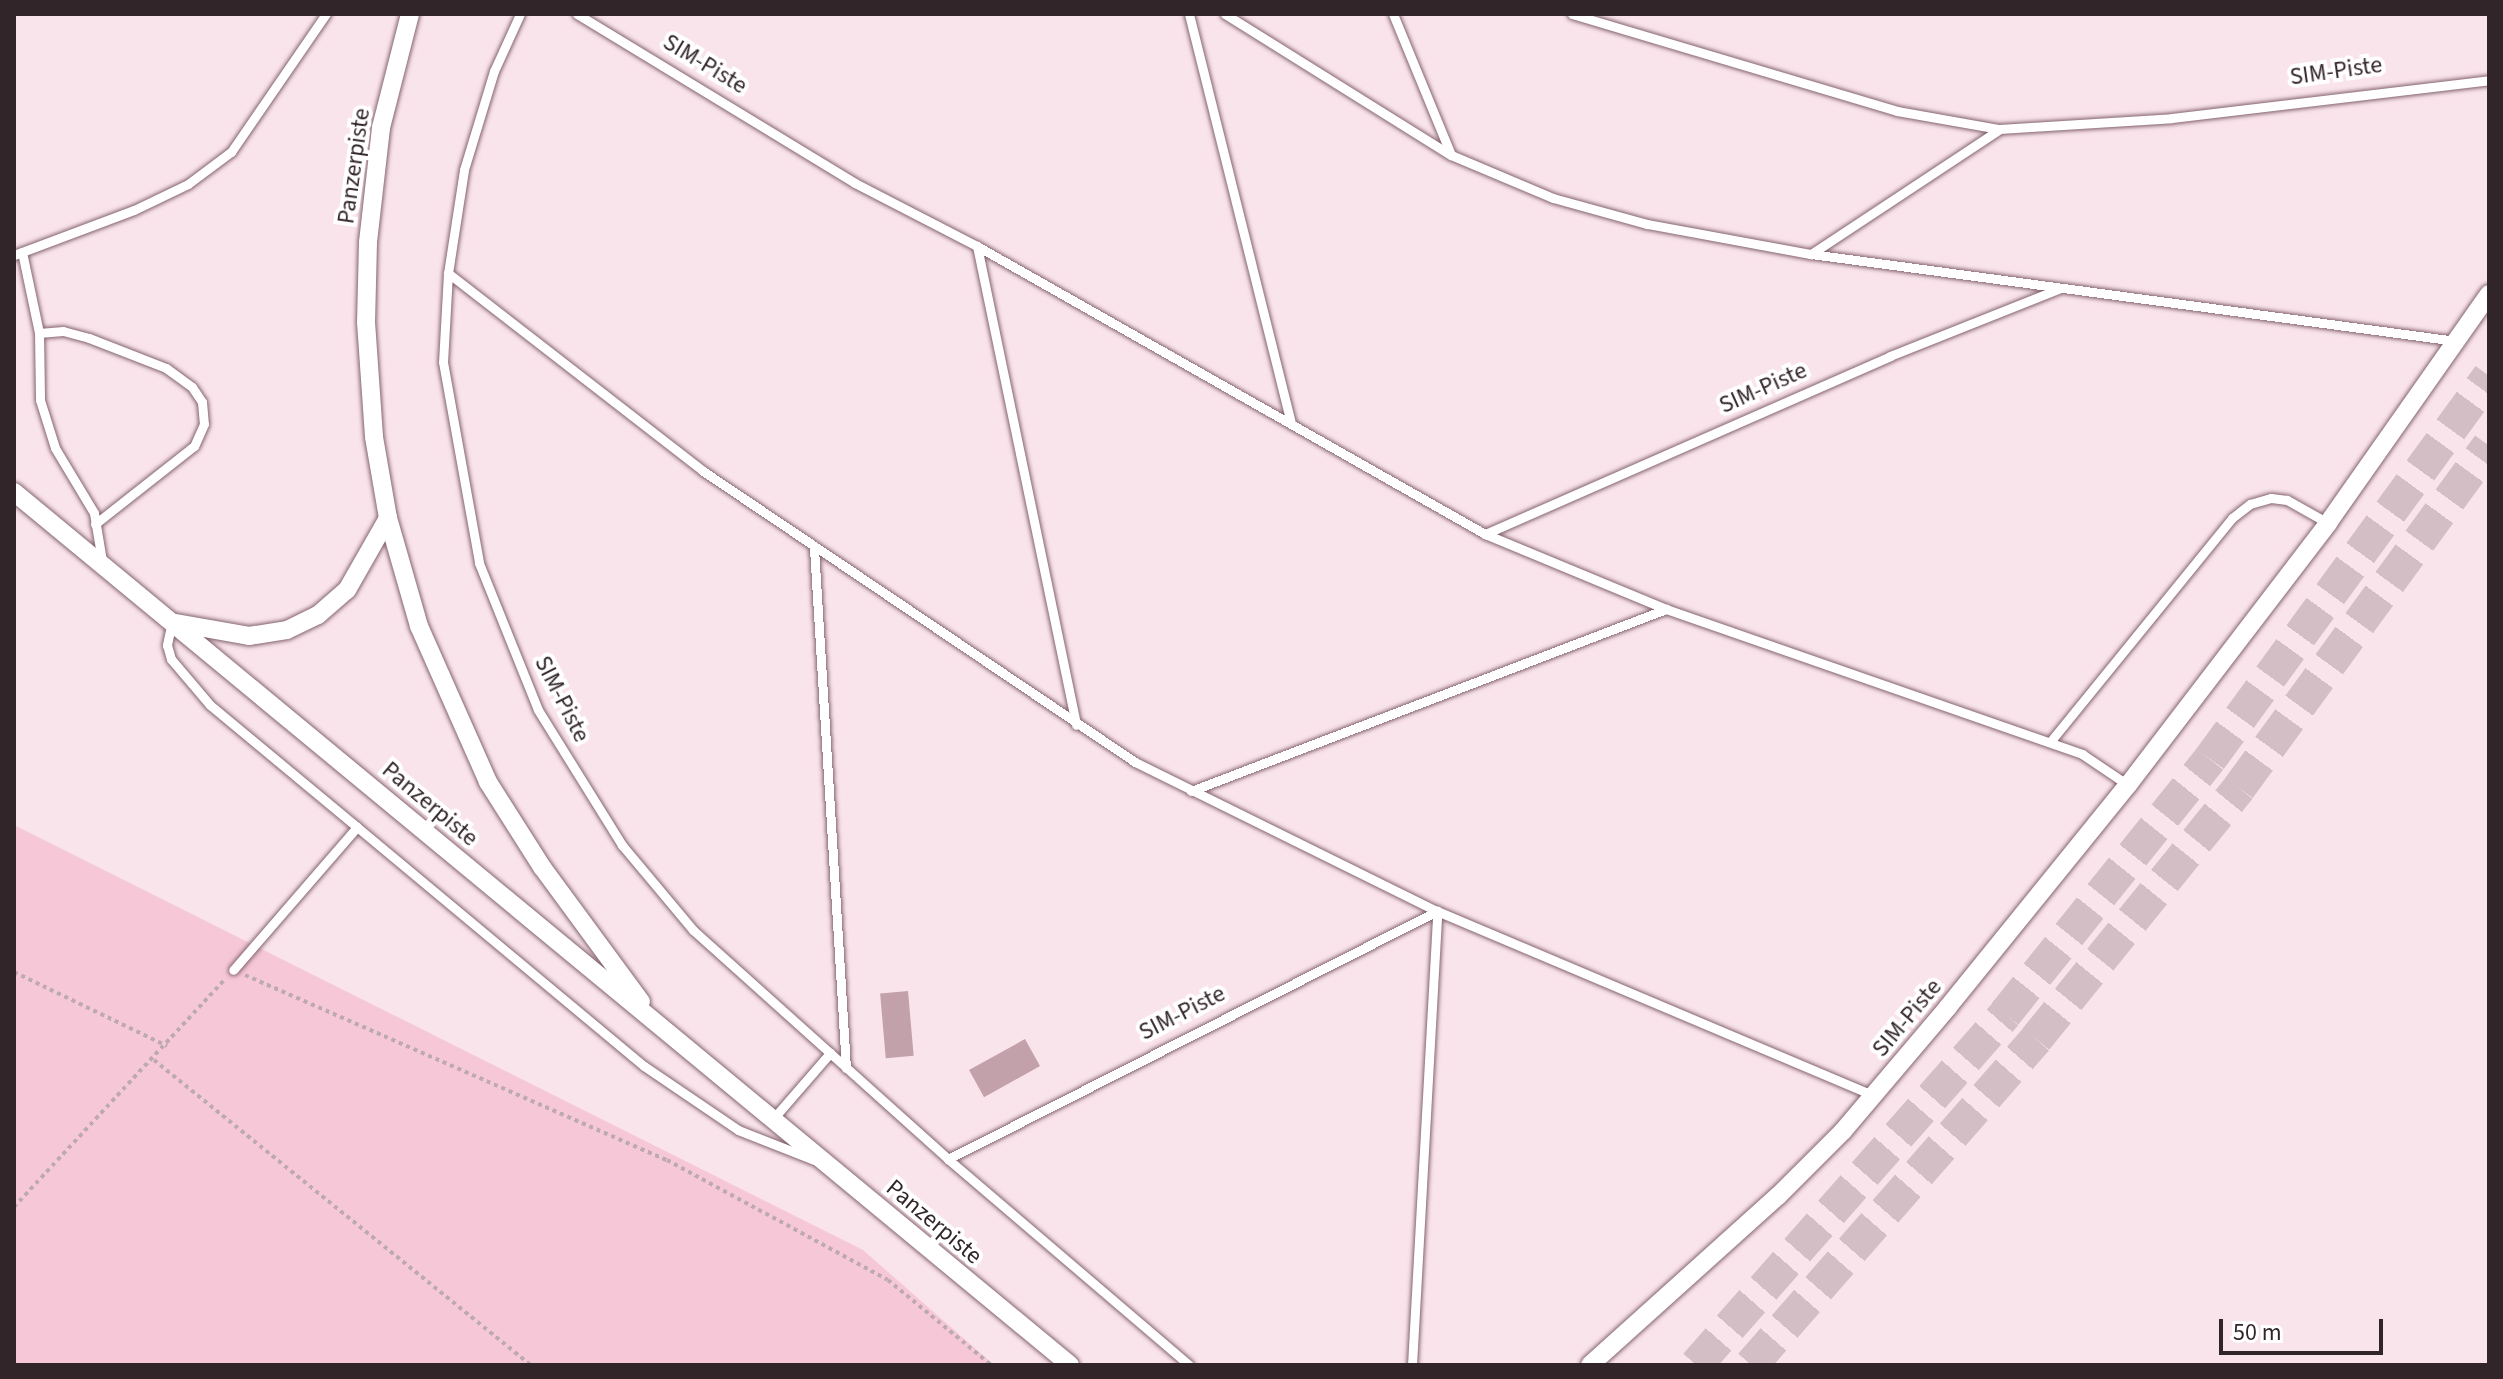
<!DOCTYPE html>
<html>
<head>
<meta charset="utf-8">
<style>
  body { margin:0 }
  #map { position:relative; width:2503px; height:1379px; overflow:hidden; background:#fae4eb; font-family:"Source Sans 3",sans-serif }
  div>[style] { position:absolute }
  .green>* { inset:0; background:#f6c7d6 }
  .building>* { inset:0; background:#c3a1ab; transform-origin:0 0 }
  .motorway-tunnel>* { height:34px; margin-top:-17px; transform-origin:0; background:repeating-linear-gradient(90deg,#d2bec4 0 34px,transparent 0 51px) }
  .path>* { height:4px; margin-top:-2px; transform-origin:0; background:repeating-linear-gradient(90deg,#bda9b0 0 4px,transparent 0 8px) }
  .roads { filter:drop-shadow(0 0 2px #84646e) drop-shadow(0 0 2px #84646e) }
  .service>* { height:9px; margin:-4.5px; padding:0 4.5px; transform-origin:4.5px; border-radius:4.5px; background:#fff }
  .minor>* { height:18px; margin:-9px; padding:0 9px; transform-origin:9px; border-radius:9px; background:#fff }
  span { translate:-50% -50%; white-space:nowrap; text-align:center; line-height:1.15; -webkit-text-stroke:8px #fff; paint-order:stroke }
  .street-label { font-size:24px; color:#322529 }
  .frame { position:absolute; inset:0; border:16px solid #322529; pointer-events:none }
  .scale { position:absolute; left:2219px; top:1319px; width:164px; height:36px; box-sizing:border-box; border:4px solid #322529; border-top:0; padding-left:10px; font-size:24px; line-height:28px; white-space:nowrap; color:#322529; -webkit-text-stroke:6px #fff; paint-order:stroke }
</style>
</head>
<body>
<div id="map">
  <div class="green">
    <i style="clip-path:polygon(14px 825px,863px 1250px,994px 1365px,14px 1365px)"></i>
  </div>
  <div class="building">
    <i style="left:908px;top:991px;width:65px;height:28px;rotate:85deg"></i>
    <i style="left:1025px;top:1039px;width:31px;height:64px;rotate:61deg"></i>
  </div>
  <div class="motorway-tunnel">
    <i style="left:1696px;top:1365px;width:468px;rotate:-48.6deg"></i>
    <i style="left:2005px;top:1014px;width:327px;rotate:-51.2deg"></i>
    <i style="left:2210px;top:759px;width:474px;rotate:-53.9deg"></i>
    <i style="left:1751px;top:1365px;width:433px;rotate:-48.8deg"></i>
    <i style="left:2036px;top:1039px;width:323px;rotate:-51deg"></i>
    <i style="left:2239px;top:788px;width:424px;rotate:-53.9deg"></i>
  </div>
  <div class="path">
    <i style="left:14px;top:972px;width:170px;rotate:25.8deg"></i>
    <i style="left:245px;top:975px;width:461px;rotate:23.7deg"></i>
    <i style="left:667px;top:1160px;width:251px;rotate:28.5deg"></i>
    <i style="left:888px;top:1280px;width:134px;rotate:39.5deg"></i>
    <i style="left:154px;top:1060px;width:485px;rotate:39deg"></i>
    <i style="left:14px;top:1207px;width:308px;rotate:-47.2deg"></i>
  </div>
  <div class="roads">
    <div class="service">
      <i style="left:520px;top:14px;width:63px;rotate:114.5deg"></i>
      <i style="left:494px;top:71px;width:103px;rotate:106.9deg"></i>
      <i style="left:464px;top:170px;width:104px;rotate:98.8deg"></i>
      <i style="left:448px;top:273px;width:89px;rotate:93.2deg"></i>
      <i style="left:443px;top:362px;width:204px;rotate:79.8deg"></i>
      <i style="left:479px;top:563px;width:158px;rotate:68.1deg"></i>
      <i style="left:538px;top:710px;width:159px;rotate:58.1deg"></i>
      <i style="left:622px;top:845px;width:111px;rotate:50.1deg"></i>
      <i style="left:693px;top:930px;width:343px;rotate:41.9deg"></i>
      <i style="left:948px;top:1159px;width:317px;rotate:40.5deg"></i>
      <i style="left:577px;top:14px;width:325px;rotate:31.3deg"></i>
      <i style="left:855px;top:183px;width:137px;rotate:27.3deg"></i>
      <i style="left:977px;top:246px;width:584px;rotate:29.55deg"></i>
      <i style="left:1485px;top:534px;width:196px;rotate:22.5deg"></i>
      <i style="left:1666px;top:609px;width:441px;rotate:19.2deg"></i>
      <i style="left:2082px;top:754px;width:55px;rotate:34deg"></i>
      <i style="left:1189px;top:14px;width:422px;rotate:76deg"></i>
      <i style="left:1225px;top:14px;width:266px;rotate:32deg"></i>
      <i style="left:1451px;top:155px;width:111px;rotate:22.9deg"></i>
      <i style="left:1553px;top:198px;width:98px;rotate:15.5deg"></i>
      <i style="left:1647px;top:224px;width:167px;rotate:10.4deg"></i>
      <i style="left:1811px;top:254px;width:651px;rotate:7.68deg"></i>
      <i style="left:1393px;top:14px;width:152px;rotate:67.6deg"></i>
      <i style="left:1572px;top:14px;width:339px;rotate:16.6deg"></i>
      <i style="left:1897px;top:111px;width:104px;rotate:10deg"></i>
      <i style="left:1999px;top:129px;width:173px;rotate:-3.6deg"></i>
      <i style="left:2172px;top:118px;width:319px;rotate:-6.8deg"></i>
      <i style="left:977px;top:246px;width:489px;rotate:78.3deg"></i>
      <i style="left:22px;top:252px;width:83px;rotate:78.1deg"></i>
      <i style="left:39px;top:333px;width:67px;rotate:89.1deg"></i>
      <i style="left:40px;top:400px;width:50px;rotate:72.6deg"></i>
      <i style="left:55px;top:448px;width:76px;rotate:59deg"></i>
      <i style="left:94px;top:513px;width:49px;rotate:80.5deg"></i>
      <i style="left:1811px;top:254px;width:224px;rotate:-33.5deg"></i>
      <i style="left:14px;top:255px;width:128px;rotate:-20.6deg"></i>
      <i style="left:134px;top:210px;width:60px;rotate:-25.7deg"></i>
      <i style="left:188px;top:184px;width:54px;rotate:-36.7deg"></i>
      <i style="left:231px;top:152px;width:168px;rotate:-55.5deg"></i>
      <i style="left:448px;top:273px;width:323px;rotate:37.8deg"></i>
      <i style="left:703px;top:471px;width:521px;rotate:33.96deg"></i>
      <i style="left:1135px;top:762px;width:337px;rotate:26.3deg"></i>
      <i style="left:1437px;top:911px;width:475px;rotate:22.9deg"></i>
      <i style="left:39px;top:333px;width:24px;rotate:-5deg"></i>
      <i style="left:63px;top:331px;width:27px;rotate:15deg"></i>
      <i style="left:89px;top:338px;width:83px;rotate:21.3deg"></i>
      <i style="left:166px;top:368px;width:32px;rotate:36deg"></i>
      <i style="left:192px;top:387px;width:18px;rotate:56deg"></i>
      <i style="left:202px;top:402px;width:22px;rotate:85deg"></i>
      <i style="left:204px;top:424px;width:24px;rotate:114deg"></i>
      <i style="left:194px;top:446px;width:126px;rotate:141.8deg"></i>
      <i style="left:1485px;top:534px;width:442px;rotate:-23.7deg"></i>
      <i style="left:1890px;top:356px;width:181px;rotate:-21.7deg"></i>
      <i style="left:814px;top:548px;width:521px;rotate:86.48deg"></i>
      <i style="left:172px;top:621px;width:25px;rotate:102deg"></i>
      <i style="left:167px;top:645px;width:15px;rotate:74deg"></i>
      <i style="left:171px;top:659px;width:60px;rotate:49.7deg"></i>
      <i style="left:210px;top:705px;width:191px;rotate:39.7deg"></i>
      <i style="left:357px;top:827px;width:189px;rotate:130.9deg"></i>
      <i style="left:2050px;top:742px;width:289px;rotate:-50.9deg"></i>
      <i style="left:2232px;top:518px;width:23px;rotate:-38deg"></i>
      <i style="left:2250px;top:504px;width:22px;rotate:-16deg"></i>
      <i style="left:2271px;top:498px;width:16px;rotate:7deg"></i>
      <i style="left:2287px;top:500px;width:47px;rotate:29.3deg"></i>
      <i style="left:1191px;top:791px;width:509px;rotate:-20.96deg"></i>
      <i style="left:357px;top:827px;width:373px;rotate:39.8deg"></i>
      <i style="left:644px;top:1066px;width:114px;rotate:34.2deg"></i>
      <i style="left:738px;top:1130px;width:82px;rotate:21.5deg"></i>
      <i style="left:772px;top:1120px;width:89px;rotate:-49.1deg"></i>
      <i style="left:948px;top:1159px;width:548px;rotate:-26.89deg"></i>
      <i style="left:1412px;top:1365px;width:455px;rotate:-86.8deg"></i>
    </div>
    <div class="minor">
      <i style="left:410px;top:14px;width:118px;rotate:104.3deg"></i>
      <i style="left:381px;top:128px;width:115px;rotate:96.5deg"></i>
      <i style="left:368px;top:242px;width:80px;rotate:91.4deg"></i>
      <i style="left:366px;top:322px;width:115px;rotate:86deg"></i>
      <i style="left:374px;top:437px;width:82px;rotate:80.2deg"></i>
      <i style="left:388px;top:518px;width:112px;rotate:74deg"></i>
      <i style="left:419px;top:626px;width:171px;rotate:66.1deg"></i>
      <i style="left:488px;top:782px;width:101px;rotate:57.6deg"></i>
      <i style="left:542px;top:867px;width:167px;rotate:53.7deg"></i>
      <i style="left:14px;top:492px;width:1370px;rotate:39.58deg"></i>
      <i style="left:176px;top:623px;width:74px;rotate:10.1deg"></i>
      <i style="left:249px;top:636px;width:38px;rotate:-9deg"></i>
      <i style="left:287px;top:630px;width:34px;rotate:-26deg"></i>
      <i style="left:318px;top:615px;width:38px;rotate:-41deg"></i>
      <i style="left:347px;top:590px;width:83px;rotate:-60.3deg"></i>
      <i style="left:1590px;top:1365px;width:253px;rotate:-42deg"></i>
      <i style="left:1778px;top:1196px;width:92px;rotate:-45deg"></i>
      <i style="left:1843px;top:1131px;width:162px;rotate:-49.7deg"></i>
      <i style="left:1948px;top:1007px;width:286px;rotate:-51deg"></i>
      <i style="left:2128px;top:785px;width:330px;rotate:-52.6deg"></i>
      <i style="left:2328px;top:523px;width:280px;rotate:-54.9deg"></i>
    </div>
  </div>
  <div class="street-label">
    <span style="left:705px;top:64px;rotate:31deg">SIM-Piste</span>
    <span style="left:2336px;top:71px;rotate:-8deg">SIM-Piste</span>
    <span style="left:354px;top:166px;rotate:-82deg">Panzerpiste</span>
    <span style="left:1763px;top:388px;rotate:-24deg">SIM-Piste</span>
    <span style="left:562px;top:699px;rotate:63deg">SIM-Piste</span>
    <span style="left:430px;top:804px;rotate:40deg">Panzerpiste</span>
    <span style="left:1182px;top:1013px;rotate:-27deg">SIM-Piste</span>
    <span style="left:1907px;top:1018px;rotate:-50deg">SIM-Piste</span>
    <span style="left:934px;top:1222px;rotate:40deg">Panzerpiste</span>
  </div>
  <div class="frame"></div>
  <div class="scale">50 m</div>
</div>
</body>
</html>
